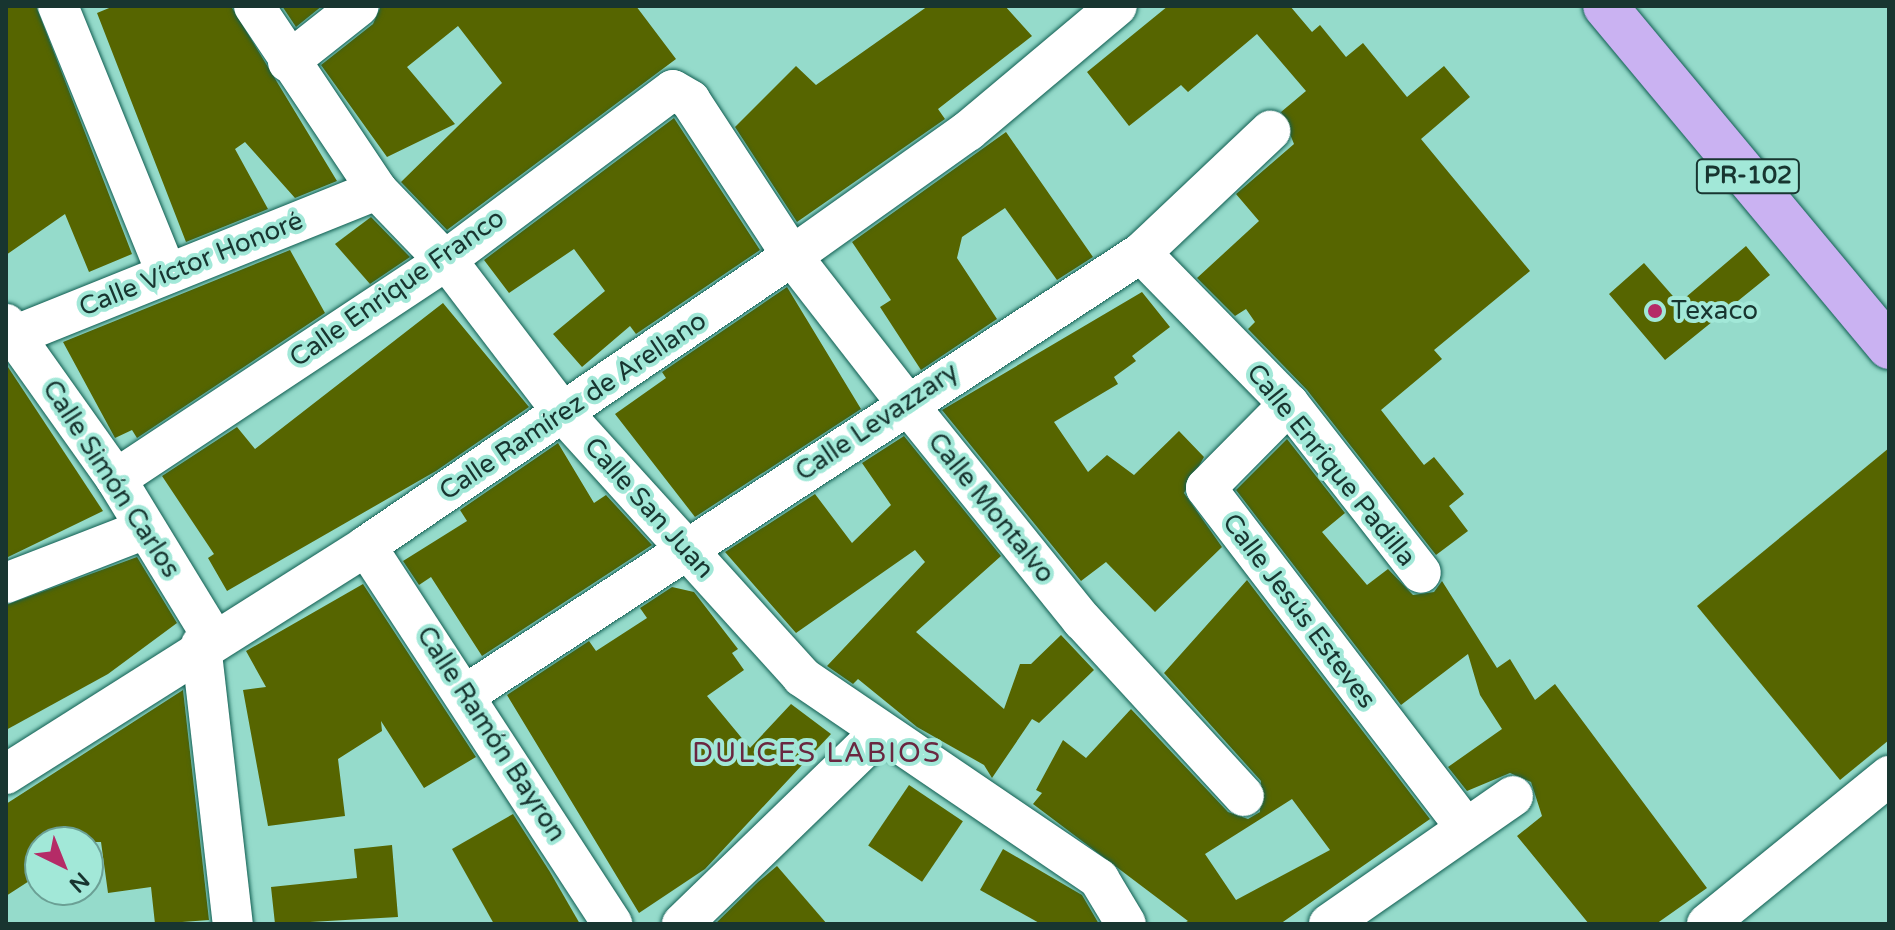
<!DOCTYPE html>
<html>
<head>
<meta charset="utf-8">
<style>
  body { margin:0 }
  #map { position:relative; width:1895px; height:930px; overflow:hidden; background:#95dbcb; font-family:"Varela Round",sans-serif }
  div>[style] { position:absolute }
  .building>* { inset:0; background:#566500; transform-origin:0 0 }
  .roads { filter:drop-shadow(0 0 2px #105d51) drop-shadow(0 0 2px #105d51) }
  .minor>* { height:40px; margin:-20px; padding:0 20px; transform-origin:20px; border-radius:20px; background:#fff }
  .primary>* { height:44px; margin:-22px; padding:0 22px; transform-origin:22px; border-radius:22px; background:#cab2f2 }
  .dots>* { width:22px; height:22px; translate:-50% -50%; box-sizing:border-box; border:4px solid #a2e8d8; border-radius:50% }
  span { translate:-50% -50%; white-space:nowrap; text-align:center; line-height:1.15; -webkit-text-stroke:8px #a2e8d8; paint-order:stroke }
  .shield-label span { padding:2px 6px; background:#a2e8d8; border:2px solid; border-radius:6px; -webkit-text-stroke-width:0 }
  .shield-label { font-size:24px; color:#183530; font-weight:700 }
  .street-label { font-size:26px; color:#183530 }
  .poi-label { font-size:26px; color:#183530 }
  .left { translate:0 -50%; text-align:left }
  .neighbourhood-label { font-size:28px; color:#6a2740; letter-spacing:2px }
  .frame { position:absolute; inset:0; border:8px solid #183530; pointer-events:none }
  .north { position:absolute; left:24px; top:826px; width:80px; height:80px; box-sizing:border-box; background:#a2e8d8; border:2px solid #6ba095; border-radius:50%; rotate:137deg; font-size:22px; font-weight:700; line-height:32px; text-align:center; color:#183530 }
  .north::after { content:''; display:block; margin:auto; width:28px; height:36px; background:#b52b67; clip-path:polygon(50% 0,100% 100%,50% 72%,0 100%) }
</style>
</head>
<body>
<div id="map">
  <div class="building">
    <i style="clip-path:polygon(6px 6px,36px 6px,132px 254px,89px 272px,65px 214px,6px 255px)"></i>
    <i style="clip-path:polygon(114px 6px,231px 6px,337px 181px,295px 198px,245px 142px,235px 149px,268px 209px,186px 242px,97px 13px)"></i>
    <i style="clip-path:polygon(282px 6px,322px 6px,296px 27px)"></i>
    <i style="clip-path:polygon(381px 6px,636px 6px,676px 59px,447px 230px,401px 182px,502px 83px,458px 26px,407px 67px,455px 124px,387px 157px,321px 65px,373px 24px)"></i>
    <i style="clip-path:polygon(928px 6px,1005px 6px,1032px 36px,938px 109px,945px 119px,797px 222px,735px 127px,796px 66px,816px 85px)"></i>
    <i style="clip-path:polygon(1168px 6px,1290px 6px,1312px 32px,1320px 25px,1346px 57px,1363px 43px,1407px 97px,1444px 66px,1470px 97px,1421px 139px,1530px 271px,1434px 350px,1442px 359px,1381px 410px,1424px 465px,1434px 457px,1464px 494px,1449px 506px,1468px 531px,1436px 555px,1307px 390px,1248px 329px,1255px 322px,1246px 309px,1235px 316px,1197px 278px,1259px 221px,1236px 194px,1294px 144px,1281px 112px,1306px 91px,1257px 34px,1188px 92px,1181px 85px,1129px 126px,1087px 72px)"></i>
    <i style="clip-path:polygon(674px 118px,760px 250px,636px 334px,630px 326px,582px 367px,553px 334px,605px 291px,574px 249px,509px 293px,484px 260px)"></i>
    <i style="clip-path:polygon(1006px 132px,1093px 257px,1057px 280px,1005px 208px,962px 237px,957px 258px,997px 319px,921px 370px,880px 307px,891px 300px,852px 242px)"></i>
    <i style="clip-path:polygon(371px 217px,410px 257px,370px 284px,335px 244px)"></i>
    <i style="clip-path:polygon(1746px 246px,1770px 275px,1665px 360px,1609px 294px,1644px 263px,1679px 303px)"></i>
    <i style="clip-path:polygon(290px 250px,325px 313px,137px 438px,132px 430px,115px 438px,63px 342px)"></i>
    <i style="clip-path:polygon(787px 287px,861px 409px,695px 517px,615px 414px,666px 378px,662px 372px)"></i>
    <i style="clip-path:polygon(1142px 292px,1170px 327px,1132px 356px,1136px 361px,1114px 377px,1118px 384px,1054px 422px,1088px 472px,1107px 455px,1134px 475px,1179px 431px,1204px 457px,1184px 493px,1222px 547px,1155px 612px,1106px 562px,1081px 581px,942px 410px)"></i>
    <i style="clip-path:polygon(443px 303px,529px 407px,436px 471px,227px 591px,208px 558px,214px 554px,162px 476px,237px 427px,255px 449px)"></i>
    <i style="clip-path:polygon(6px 364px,103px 511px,6px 558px)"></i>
    <i style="clip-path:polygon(904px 436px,1001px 556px,916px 632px,1004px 709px,1020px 664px,1031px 664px,1061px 635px,1094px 670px,1039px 723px,1032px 719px,992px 778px,984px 765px,917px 727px,858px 679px,853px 684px,827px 666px,925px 562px,915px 550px,796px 633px,725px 552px,815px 494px,852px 543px,891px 505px,862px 463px)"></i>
    <i style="clip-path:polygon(1287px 439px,1345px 513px,1322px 532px,1367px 585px,1388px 569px,1413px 595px,1434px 592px,1442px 581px,1497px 668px,1510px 659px,1535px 700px,1555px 684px,1707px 888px,1656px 924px,1589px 924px,1517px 836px,1542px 816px,1531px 782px,1510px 773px,1467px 791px,1448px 767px,1502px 729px,1480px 695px,1468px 654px,1401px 705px,1236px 490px)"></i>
    <i style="clip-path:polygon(558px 443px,594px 503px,606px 495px,652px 545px,482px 656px,431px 577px,419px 585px,403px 561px,467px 521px,460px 510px)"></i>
    <i style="clip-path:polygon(1889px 448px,1889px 740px,1840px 780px,1697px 606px)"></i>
    <i style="clip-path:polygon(137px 557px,177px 623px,108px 674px,6px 730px,6px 605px)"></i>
    <i style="clip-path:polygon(evenodd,1247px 580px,1430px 819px,1280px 924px,1182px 924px,1188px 921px,1033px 804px,1042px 793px,1036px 790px,1063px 740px,1086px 758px,1131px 709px,1228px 812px,1248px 819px,1260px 812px,1261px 781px,1164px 673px,1247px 580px,1292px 799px,1330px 850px,1236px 900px,1205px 854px,1292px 799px)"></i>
    <i style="clip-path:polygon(363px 584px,476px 757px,424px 788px,381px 721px,382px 731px,338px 759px,345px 816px,268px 826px,243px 690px,266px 687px,246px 651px)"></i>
    <i style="clip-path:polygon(672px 587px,694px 592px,738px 649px,732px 653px,744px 670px,707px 696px,750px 748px,791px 704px,831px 734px,705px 869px,639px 913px,507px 695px,589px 641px,596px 651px,647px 618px,640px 608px)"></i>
    <i style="clip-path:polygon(183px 690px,209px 920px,155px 924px,151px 887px,108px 893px,101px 842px,40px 842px,40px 874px,6px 896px,6px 804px)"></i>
    <i style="left:909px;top:785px;width:65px;height:73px;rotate:34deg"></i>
    <i style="clip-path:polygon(513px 814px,550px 872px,580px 924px,494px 924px,452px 849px)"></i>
    <i style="clip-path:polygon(392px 845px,398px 917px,275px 924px,271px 887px,357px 878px,354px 849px)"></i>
    <i style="clip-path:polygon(1003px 849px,1082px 895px,1099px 924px,1041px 924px,980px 890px)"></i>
    <i style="clip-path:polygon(777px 866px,827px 924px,715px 924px,758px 882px)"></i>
  </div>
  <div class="roads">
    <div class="minor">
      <i style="left:58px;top:6px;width:289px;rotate:67.9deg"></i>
      <i style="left:254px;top:6px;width:221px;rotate:56.2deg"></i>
      <i style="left:377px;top:190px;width:112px;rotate:46.1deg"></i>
      <i style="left:455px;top:271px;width:178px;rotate:52.7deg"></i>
      <i style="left:563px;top:413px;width:356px;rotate:47.8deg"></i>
      <i style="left:802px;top:677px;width:359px;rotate:34.2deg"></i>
      <i style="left:1099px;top:879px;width:52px;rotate:59deg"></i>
      <i style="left:288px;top:62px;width:90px;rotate:-38.3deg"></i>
      <i style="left:1141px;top:253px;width:211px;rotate:45.6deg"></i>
      <i style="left:1289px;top:404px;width:214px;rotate:52deg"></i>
      <i style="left:6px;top:324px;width:190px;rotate:54.6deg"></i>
      <i style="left:116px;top:479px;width:186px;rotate:58.6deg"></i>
      <i style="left:6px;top:339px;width:400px;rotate:-21.9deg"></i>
      <i style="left:1289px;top:404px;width:118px;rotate:134.7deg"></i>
      <i style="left:1206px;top:488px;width:427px;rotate:52.6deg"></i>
      <i style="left:116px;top:479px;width:382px;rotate:-33.5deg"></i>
      <i style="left:435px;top:268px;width:297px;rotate:-36.8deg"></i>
      <i style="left:673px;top:90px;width:20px;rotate:30deg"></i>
      <i style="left:690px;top:100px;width:186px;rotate:56.8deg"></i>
      <i style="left:792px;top:256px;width:184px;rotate:52.1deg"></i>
      <i style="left:905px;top:401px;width:282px;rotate:51.1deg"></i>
      <i style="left:1082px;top:620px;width:239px;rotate:47.4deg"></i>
      <i style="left:366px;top:546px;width:451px;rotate:56.9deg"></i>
      <i style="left:6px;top:583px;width:149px;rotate:-21.2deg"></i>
      <i style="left:201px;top:645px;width:281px;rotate:83.5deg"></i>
      <i style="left:468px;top:693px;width:804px;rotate:-33.18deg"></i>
      <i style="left:1141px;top:253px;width:178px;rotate:-43.4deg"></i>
      <i style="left:6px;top:774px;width:426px;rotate:-32.3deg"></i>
      <i style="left:366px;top:546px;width:515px;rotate:-34.25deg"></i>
      <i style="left:792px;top:256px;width:216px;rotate:-35.4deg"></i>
      <i style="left:968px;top:131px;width:194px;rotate:-40deg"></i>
      <i style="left:682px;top:924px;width:272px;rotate:-44.1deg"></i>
      <i style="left:1329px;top:924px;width:224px;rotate:-34.8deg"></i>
      <i style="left:1707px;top:924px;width:235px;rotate:-39.1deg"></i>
    </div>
    <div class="primary">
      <i style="left:1605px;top:6px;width:444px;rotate:50.2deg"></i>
    </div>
  </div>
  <div class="dots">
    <i style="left:1655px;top:311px;background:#b52b67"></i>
  </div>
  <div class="shield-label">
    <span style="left:1748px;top:176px">PR-102</span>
  </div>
  <div class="street-label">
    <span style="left:191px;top:264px;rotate:-22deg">Calle Víctor Honoré</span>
    <span style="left:397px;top:288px;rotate:-35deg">Calle Enrique Franco</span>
    <span style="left:573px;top:406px;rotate:-34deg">Calle Ramírez de Arellano</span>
    <span style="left:877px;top:422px;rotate:-34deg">Calle Levazzary</span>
    <span style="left:1331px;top:465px;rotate:51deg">Calle Enrique Padilla</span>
    <span style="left:111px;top:479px;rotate:57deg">Calle Simón Carlos</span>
    <span style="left:649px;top:508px;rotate:48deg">Calle San Juan</span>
    <span style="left:991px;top:508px;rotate:51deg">Calle Montalvo</span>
    <span style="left:1299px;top:611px;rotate:53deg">Calle Jesús Esteves</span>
    <span style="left:491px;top:734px;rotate:57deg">Calle Ramón Bayron</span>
  </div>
  <div class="poi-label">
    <span class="left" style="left:1671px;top:311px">Texaco</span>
  </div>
  <div class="neighbourhood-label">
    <span style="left:817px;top:753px">DULCES LABIOS</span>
  </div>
  <div class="frame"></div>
  <div class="north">N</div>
</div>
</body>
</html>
